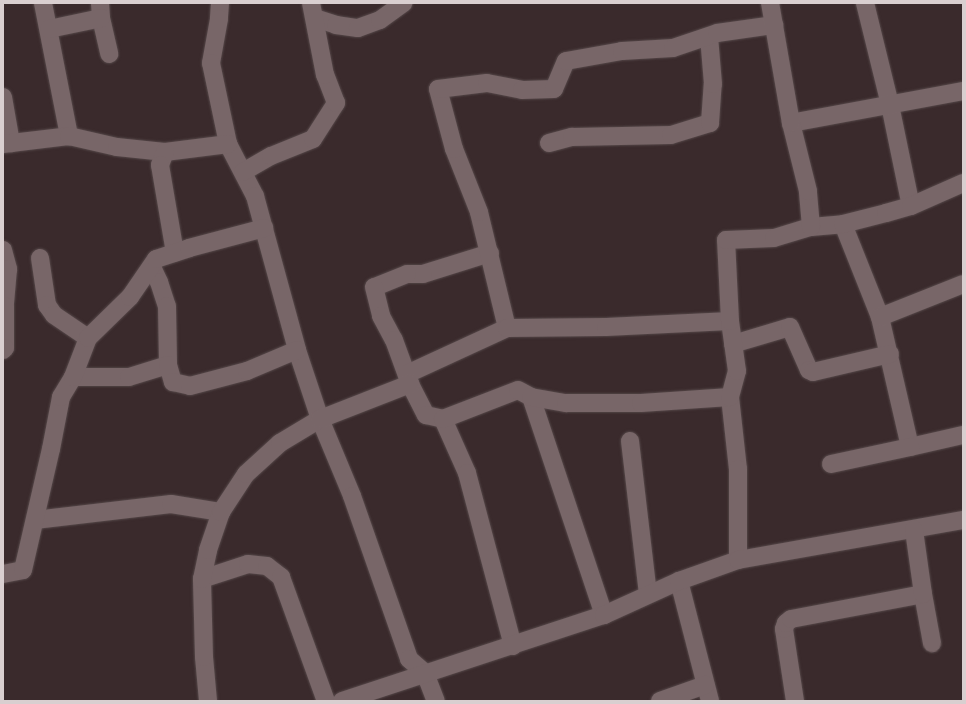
<!DOCTYPE html>
<html>
<head>
<meta charset="utf-8">
<style>
  body { margin:0 }
  #map { position:relative; width:966px; height:704px; overflow:hidden; background:#3a2a2c; font-family:"Golos Text",sans-serif }
  div>[style] { position:absolute }
  .roads { filter:drop-shadow(0 0 1px #554849) drop-shadow(0 0 1px #554849) }
  .minor>* { height:18px; margin:-9px; padding:0 9px; transform-origin:9px; border-radius:9px; background:#786668 }
  span { translate:-50% -50%; white-space:nowrap; text-align:center; line-height:1.15; -webkit-text-stroke:3.5px #302122; paint-order:stroke }
  .frame { position:absolute; inset:0; border:4px solid #d9cfd0; pointer-events:none }
</style>
</head>
<body>
<div id="map">
  <div class="roads">
    <div class="minor">
      <i style="left:43px;top:3px;width:136px;rotate:78.9deg"></i>
      <i style="left:100px;top:3px;width:15px;rotate:86deg"></i>
      <i style="left:101px;top:18px;width:37px;rotate:77deg"></i>
      <i style="left:220px;top:3px;width:16px;rotate:94deg"></i>
      <i style="left:219px;top:19px;width:45px;rotate:100.3deg"></i>
      <i style="left:211px;top:63px;width:83px;rotate:78.1deg"></i>
      <i style="left:228px;top:144px;width:59px;rotate:62.6deg"></i>
      <i style="left:255px;top:196px;width:160px;rotate:74.7deg"></i>
      <i style="left:297px;top:350px;width:73px;rotate:71.6deg"></i>
      <i style="left:320px;top:419px;width:83px;rotate:67.4deg"></i>
      <i style="left:352px;top:496px;width:173px;rotate:70.7deg"></i>
      <i style="left:409px;top:659px;width:21px;rotate:41deg"></i>
      <i style="left:425px;top:673px;width:30px;rotate:69deg"></i>
      <i style="left:865px;top:3px;width:105px;rotate:76.2deg"></i>
      <i style="left:890px;top:105px;width:103px;rotate:78.3deg"></i>
      <i style="left:315px;top:18px;width:22px;rotate:18deg"></i>
      <i style="left:336px;top:25px;width:22px;rotate:8deg"></i>
      <i style="left:358px;top:28px;width:23px;rotate:-20deg"></i>
      <i style="left:380px;top:20px;width:29px;rotate:-36deg"></i>
      <i style="left:49px;top:29px;width:53px;rotate:-11.9deg"></i>
      <i style="left:3px;top:97px;width:47px;rotate:80.1deg"></i>
      <i style="left:791px;top:123px;width:175px;rotate:-10.5deg"></i>
      <i style="left:549px;top:143px;width:24px;rotate:-15deg"></i>
      <i style="left:572px;top:137px;width:99px;rotate:-1.2deg"></i>
      <i style="left:671px;top:135px;width:41px;rotate:-17.1deg"></i>
      <i style="left:710px;top:123px;width:39px;rotate:-86deg"></i>
      <i style="left:713px;top:84px;width:48px;rotate:-94.8deg"></i>
      <i style="left:3px;top:144px;width:66px;rotate:-6.9deg"></i>
      <i style="left:69px;top:136px;width:49px;rotate:12.9deg"></i>
      <i style="left:117px;top:147px;width:48px;rotate:5.9deg"></i>
      <i style="left:165px;top:152px;width:64px;rotate:-7.2deg"></i>
      <i style="left:165px;top:152px;width:14px;rotate:111deg"></i>
      <i style="left:160px;top:165px;width:89px;rotate:80.3deg"></i>
      <i style="left:243px;top:172px;width:32px;rotate:-30deg"></i>
      <i style="left:271px;top:156px;width:45px;rotate:-22deg"></i>
      <i style="left:313px;top:139px;width:43px;rotate:-57.4deg"></i>
      <i style="left:336px;top:103px;width:30px;rotate:-111deg"></i>
      <i style="left:325px;top:75px;width:73px;rotate:-101deg"></i>
      <i style="left:843px;top:224px;width:100px;rotate:68.3deg"></i>
      <i style="left:880px;top:317px;width:133px;rotate:77deg"></i>
      <i style="left:910px;top:447px;width:54px;rotate:-12.8deg"></i>
      <i style="left:811px;top:227px;width:32px;rotate:-5deg"></i>
      <i style="left:843px;top:224px;width:44px;rotate:-14.3deg"></i>
      <i style="left:886px;top:213px;width:26px;rotate:-16deg"></i>
      <i style="left:911px;top:206px;width:57px;rotate:-23.9deg"></i>
      <i style="left:3px;top:250px;width:20px;rotate:75deg"></i>
      <i style="left:8px;top:269px;width:37px;rotate:95deg"></i>
      <i style="left:5px;top:306px;width:42px;rotate:90deg"></i>
      <i style="left:5px;top:348px;width:3px;rotate:135deg"></i>
      <i style="left:490px;top:253px;width:70px;rotate:162.6deg"></i>
      <i style="left:423px;top:274px;width:16px;rotate:180deg"></i>
      <i style="left:407px;top:274px;width:35px;rotate:158deg"></i>
      <i style="left:374px;top:287px;width:30px;rotate:76deg"></i>
      <i style="left:381px;top:316px;width:27px;rotate:62deg"></i>
      <i style="left:394px;top:340px;width:47px;rotate:70deg"></i>
      <i style="left:410px;top:384px;width:35px;rotate:63deg"></i>
      <i style="left:426px;top:415px;width:17px;rotate:13deg"></i>
      <i style="left:443px;top:419px;width:59px;rotate:66deg"></i>
      <i style="left:467px;top:473px;width:179px;rotate:75.1deg"></i>
      <i style="left:40px;top:258px;width:48px;rotate:81.5deg"></i>
      <i style="left:47px;top:305px;width:12px;rotate:55deg"></i>
      <i style="left:54px;top:315px;width:41px;rotate:34.1deg"></i>
      <i style="left:152px;top:267px;width:17px;rotate:65deg"></i>
      <i style="left:159px;top:282px;width:25px;rotate:72deg"></i>
      <i style="left:167px;top:306px;width:59px;rotate:89deg"></i>
      <i style="left:880px;top:317px;width:89px;rotate:-21.7deg"></i>
      <i style="left:507px;top:328px;width:119px;rotate:-103.6deg"></i>
      <i style="left:479px;top:212px;width:68px;rotate:-111.6deg"></i>
      <i style="left:454px;top:149px;width:62px;rotate:-104.9deg"></i>
      <i style="left:438px;top:89px;width:49px;rotate:-7deg"></i>
      <i style="left:487px;top:83px;width:36px;rotate:11deg"></i>
      <i style="left:522px;top:90px;width:32px;rotate:-2deg"></i>
      <i style="left:554px;top:89px;width:30px;rotate:-67deg"></i>
      <i style="left:566px;top:61px;width:57px;rotate:-10.1deg"></i>
      <i style="left:622px;top:51px;width:51px;rotate:-3.4deg"></i>
      <i style="left:673px;top:48px;width:46px;rotate:-18.8deg"></i>
      <i style="left:717px;top:33px;width:58px;rotate:-8deg"></i>
      <i style="left:733px;top:344px;width:59px;rotate:-16.6deg"></i>
      <i style="left:790px;top:327px;width:47px;rotate:66.2deg"></i>
      <i style="left:809px;top:370px;width:4px;rotate:27deg"></i>
      <i style="left:813px;top:372px;width:79px;rotate:-13.2deg"></i>
      <i style="left:407px;top:374px;width:110px;rotate:-24.7deg"></i>
      <i style="left:507px;top:328px;width:99px;rotate:-0.6deg"></i>
      <i style="left:606px;top:327px;width:124px;rotate:-2.8deg"></i>
      <i style="left:73px;top:377px;width:56px"></i>
      <i style="left:129px;top:377px;width:41px;rotate:-17.1deg"></i>
      <i style="left:168px;top:365px;width:18px;rotate:74deg"></i>
      <i style="left:173px;top:382px;width:17px;rotate:13deg"></i>
      <i style="left:190px;top:386px;width:59px;rotate:-14.7deg"></i>
      <i style="left:247px;top:371px;width:54px;rotate:-22.8deg"></i>
      <i style="left:531px;top:397px;width:230px;rotate:71.5deg"></i>
      <i style="left:730px;top:397px;width:72px;rotate:83.7deg"></i>
      <i style="left:738px;top:469px;width:91px;rotate:90deg"></i>
      <i style="left:443px;top:419px;width:80px;rotate:-21.1deg"></i>
      <i style="left:518px;top:390px;width:15px;rotate:28deg"></i>
      <i style="left:531px;top:397px;width:36px;rotate:10deg"></i>
      <i style="left:566px;top:403px;width:75px"></i>
      <i style="left:641px;top:403px;width:89px;rotate:-3.9deg"></i>
      <i style="left:730px;top:397px;width:27px;rotate:-75deg"></i>
      <i style="left:737px;top:371px;width:50px;rotate:-98deg"></i>
      <i style="left:730px;top:321px;width:81px;rotate:-92.8deg"></i>
      <i style="left:726px;top:240px;width:48px;rotate:-2.4deg"></i>
      <i style="left:774px;top:238px;width:39px;rotate:-17deg"></i>
      <i style="left:811px;top:227px;width:36px;rotate:-95deg"></i>
      <i style="left:808px;top:191px;width:70px;rotate:-104deg"></i>
      <i style="left:791px;top:123px;width:122px;rotate:-99.9deg"></i>
      <i style="left:630px;top:441px;width:154px;rotate:83.3deg"></i>
      <i style="left:831px;top:464px;width:81px;rotate:-12.1deg"></i>
      <i style="left:35px;top:520px;width:137px;rotate:-6.7deg"></i>
      <i style="left:171px;top:504px;width:51px;rotate:9.1deg"></i>
      <i style="left:3px;top:574px;width:20px;rotate:-11deg"></i>
      <i style="left:23px;top:570px;width:124px;rotate:-77deg"></i>
      <i style="left:51px;top:449px;width:53px;rotate:-79.1deg"></i>
      <i style="left:61px;top:397px;width:23px;rotate:-59deg"></i>
      <i style="left:73px;top:377px;width:42px;rotate:-69deg"></i>
      <i style="left:88px;top:338px;width:59px;rotate:-44.3deg"></i>
      <i style="left:130px;top:297px;width:46px;rotate:-55.6deg"></i>
      <i style="left:156px;top:259px;width:35px;rotate:-18deg"></i>
      <i style="left:189px;top:248px;width:78px;rotate:-14.9deg"></i>
      <i style="left:202px;top:579px;width:48px;rotate:-18.1deg"></i>
      <i style="left:248px;top:564px;width:19px;rotate:6deg"></i>
      <i style="left:267px;top:566px;width:18px;rotate:38deg"></i>
      <i style="left:281px;top:577px;width:132px;rotate:70.1deg"></i>
      <i style="left:679px;top:581px;width:124px;rotate:75.5deg"></i>
      <i style="left:923px;top:594px;width:50px;rotate:79.6deg"></i>
      <i style="left:208px;top:701px;width:44px;rotate:-95.2deg"></i>
      <i style="left:204px;top:657px;width:78px;rotate:-91.5deg"></i>
      <i style="left:202px;top:579px;width:30px;rotate:-78deg"></i>
      <i style="left:208px;top:550px;width:40px;rotate:-71.1deg"></i>
      <i style="left:221px;top:512px;width:45px;rotate:-56.7deg"></i>
      <i style="left:246px;top:474px;width:46px;rotate:-42.4deg"></i>
      <i style="left:280px;top:443px;width:47px;rotate:-31deg"></i>
      <i style="left:320px;top:419px;width:97px;rotate:-21.3deg"></i>
      <i style="left:342px;top:701px;width:276px;rotate:-18.2deg"></i>
      <i style="left:604px;top:615px;width:82px;rotate:-24.4deg"></i>
      <i style="left:679px;top:581px;width:63px;rotate:-19.6deg"></i>
      <i style="left:738px;top:560px;width:229px;rotate:-10.1deg"></i>
      <i style="left:660px;top:701px;width:48px;rotate:-19.6deg"></i>
      <i style="left:795px;top:701px;width:73px;rotate:-98.7deg"></i>
      <i style="left:784px;top:629px;width:6px;rotate:-72deg"></i>
      <i style="left:786px;top:623px;width:6px;rotate:-39deg"></i>
      <i style="left:791px;top:619px;width:134px;rotate:-10.7deg"></i>
      <i style="left:923px;top:594px;width:65px;rotate:-98deg"></i>
    </div>
  </div>
  <div class="frame"></div>
</div>
</body>
</html>
